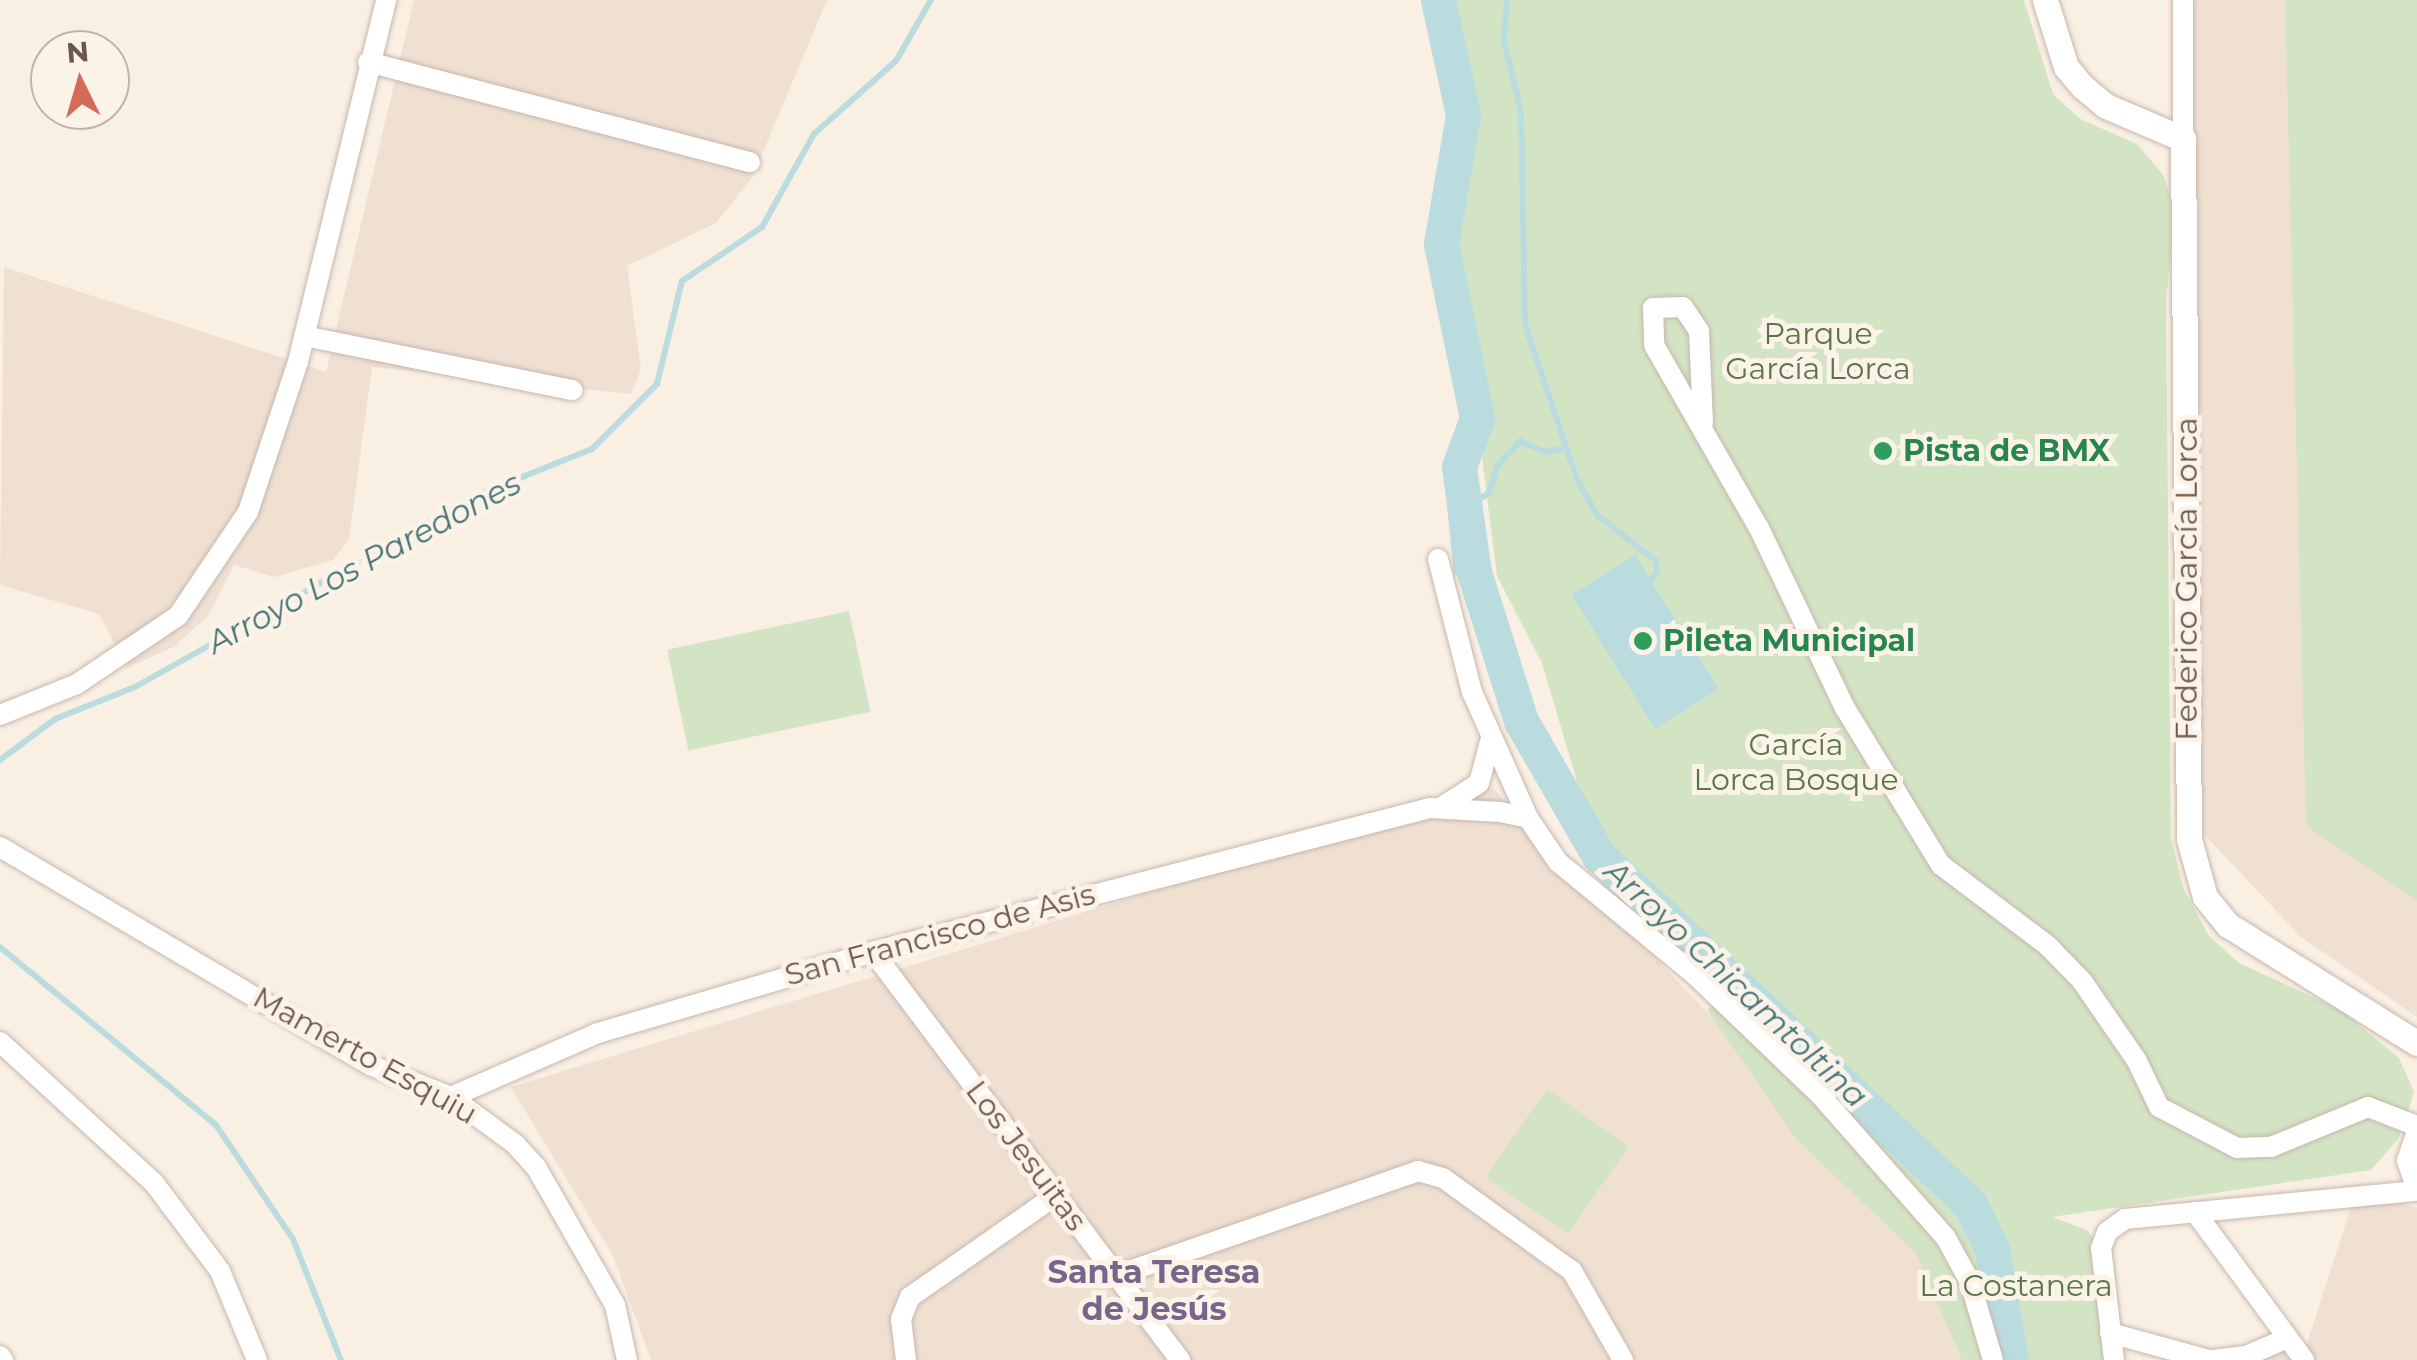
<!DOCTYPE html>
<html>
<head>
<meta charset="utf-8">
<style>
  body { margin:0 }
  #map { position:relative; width:2417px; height:1360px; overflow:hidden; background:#f9efe3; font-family:Montserrat,sans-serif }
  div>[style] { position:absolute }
  .residential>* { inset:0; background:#efe0d2 }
  .green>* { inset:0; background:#d3e4c4; transform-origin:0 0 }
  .water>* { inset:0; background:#badcdf; transform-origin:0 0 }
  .stream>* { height:6px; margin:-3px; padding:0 3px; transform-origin:3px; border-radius:3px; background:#badcdf }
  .river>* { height:35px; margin:-17.5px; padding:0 17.5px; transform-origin:17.5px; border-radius:17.5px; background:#badcdf }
  .roads { filter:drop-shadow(0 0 2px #c8b6ab) drop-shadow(0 0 2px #c8b6ab) }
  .minor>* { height:20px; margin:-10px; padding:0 10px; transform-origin:10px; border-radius:10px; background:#fff }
  .tertiary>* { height:25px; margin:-12.5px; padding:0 12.5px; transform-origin:12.5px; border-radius:12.5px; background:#fff }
  .dots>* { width:28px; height:28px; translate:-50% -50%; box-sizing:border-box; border:5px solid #fcf3e8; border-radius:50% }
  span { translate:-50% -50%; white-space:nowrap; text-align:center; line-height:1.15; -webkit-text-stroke:10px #fcf3e8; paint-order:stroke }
  .park-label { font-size:30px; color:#597749 }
  .leisure-label { font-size:30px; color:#27864d; font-weight:700 }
  .left { translate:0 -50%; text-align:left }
  .street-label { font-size:30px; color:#6d564c }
  .water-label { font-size:32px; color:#467377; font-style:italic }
  .neighbourhood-label { font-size:32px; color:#7a658a; font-weight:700 }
  .north { position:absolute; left:30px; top:30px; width:100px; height:100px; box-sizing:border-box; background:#fcf3e8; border:2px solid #c3b4aa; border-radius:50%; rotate:355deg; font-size:28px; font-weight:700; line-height:40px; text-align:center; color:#6d564c }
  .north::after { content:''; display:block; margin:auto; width:35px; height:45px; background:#d46b57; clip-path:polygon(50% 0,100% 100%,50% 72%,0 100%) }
</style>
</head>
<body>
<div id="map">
  <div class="residential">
    <i style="clip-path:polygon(414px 0,827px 0,753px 176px,716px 223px,627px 266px,641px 369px,631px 394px,372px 367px,349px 539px,333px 560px,274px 577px,234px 565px,208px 616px,173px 647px,127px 668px,99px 614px,0 585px,4px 267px,326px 372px)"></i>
    <i style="clip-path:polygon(2181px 0,2300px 0,2417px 876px,2417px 1017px,2301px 937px,2186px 815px)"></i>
    <i style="clip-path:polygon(1493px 788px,1705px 1010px,1907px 1206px,1969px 1360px,651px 1360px,613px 1256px,511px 1087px)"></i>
    <i style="clip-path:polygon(2357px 1188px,2417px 1208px,2417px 1360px,2161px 1360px,2170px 1352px,2305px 1350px)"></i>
  </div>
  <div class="green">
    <i style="clip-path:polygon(1438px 0,2024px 0,2053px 94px,2080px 119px,2137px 144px,2164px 176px,2175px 216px,2166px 299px,2171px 837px,2183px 888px,2209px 936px,2239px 963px,2341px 1010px,2399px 1058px,2414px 1092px,2399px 1138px,2371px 1170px,2052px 1217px,2087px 1230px,2101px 1248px,2114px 1360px,1962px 1360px,1916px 1253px,1797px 1140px,1707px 1010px,1738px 988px,1778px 1008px,1599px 856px,1542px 663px,1497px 576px,1477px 418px,1441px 244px,1463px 115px)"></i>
    <i style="clip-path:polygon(2285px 0,2417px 0,2417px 901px,2306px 826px)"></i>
    <i style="left:849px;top:611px;width:103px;height:186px;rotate:78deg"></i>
    <i style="left:1547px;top:1089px;width:100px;height:107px;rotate:35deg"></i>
  </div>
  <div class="water">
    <i style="clip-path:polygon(1443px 467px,1472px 468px,1487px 570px,1454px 575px)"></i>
    <i style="left:1635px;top:555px;width:158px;height:75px;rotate:58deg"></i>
  </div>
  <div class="stream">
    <i style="left:1507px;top:0;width:40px;rotate:94.3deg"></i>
    <i style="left:1504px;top:40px;width:73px;rotate:76.5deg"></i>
    <i style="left:1521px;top:111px;width:213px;rotate:88.9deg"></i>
    <i style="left:1525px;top:324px;width:163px;rotate:71.5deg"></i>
    <i style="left:1577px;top:479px;width:41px;rotate:60.9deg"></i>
    <i style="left:1597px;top:515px;width:75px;rotate:37.9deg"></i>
    <i style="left:1656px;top:561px;width:12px;rotate:85deg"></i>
    <i style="left:1657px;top:573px;width:14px;rotate:135deg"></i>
    <i style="left:1472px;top:504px;width:20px;rotate:-33deg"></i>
    <i style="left:1489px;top:493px;width:29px;rotate:-72deg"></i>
    <i style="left:1498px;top:465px;width:33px;rotate:-47deg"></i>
    <i style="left:1520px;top:441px;width:28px;rotate:23deg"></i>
    <i style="left:1546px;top:452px;width:19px;rotate:-12deg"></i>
    <i style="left:0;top:760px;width:69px;rotate:-36.7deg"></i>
    <i style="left:55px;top:719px;width:86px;rotate:-21.8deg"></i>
    <i style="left:135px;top:687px;width:390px;rotate:-29.3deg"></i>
    <i style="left:475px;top:496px;width:126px;rotate:-21.9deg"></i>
    <i style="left:592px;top:449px;width:92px;rotate:-45deg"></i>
    <i style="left:657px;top:384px;width:106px;rotate:-76.4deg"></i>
    <i style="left:682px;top:281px;width:97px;rotate:-34deg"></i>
    <i style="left:762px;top:227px;width:107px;rotate:-60.8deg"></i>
    <i style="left:814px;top:134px;width:110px;rotate:-41.7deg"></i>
    <i style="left:896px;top:61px;width:70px;rotate:-60.2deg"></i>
    <i style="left:0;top:947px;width:280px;rotate:39.5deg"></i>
    <i style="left:216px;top:1125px;width:138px;rotate:56deg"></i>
    <i style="left:293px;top:1239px;width:130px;rotate:68.4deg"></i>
  </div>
  <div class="river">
    <i style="left:1438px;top:0;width:118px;rotate:77.7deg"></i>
    <i style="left:1463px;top:115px;width:131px;rotate:99.7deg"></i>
    <i style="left:1441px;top:244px;width:178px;rotate:78.3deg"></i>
    <i style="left:1477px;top:418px;width:52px;rotate:110.2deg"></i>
    <i style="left:1459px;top:467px;width:106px;rotate:81.9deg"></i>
    <i style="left:1474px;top:572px;width:156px;rotate:72.5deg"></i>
    <i style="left:1521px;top:721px;width:156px;rotate:60deg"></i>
    <i style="left:1599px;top:856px;width:509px;rotate:43.17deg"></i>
    <i style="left:1970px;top:1204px;width:50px;rotate:63.9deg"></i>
    <i style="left:1992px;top:1249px;width:113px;rotate:80.3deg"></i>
  </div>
  <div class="roads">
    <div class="minor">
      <i style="left:2183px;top:0;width:139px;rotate:90deg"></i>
      <i style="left:368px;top:62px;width:395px;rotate:14.7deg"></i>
      <i style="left:304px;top:336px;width:274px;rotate:11.4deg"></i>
      <i style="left:1703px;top:423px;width:92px;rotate:-92.5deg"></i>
      <i style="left:1699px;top:331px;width:29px;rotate:-124deg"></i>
      <i style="left:1683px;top:307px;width:30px;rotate:178deg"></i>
      <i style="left:1653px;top:308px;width:37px;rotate:88deg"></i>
      <i style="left:1654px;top:345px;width:211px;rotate:60.2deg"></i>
      <i style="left:1759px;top:528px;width:199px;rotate:64.5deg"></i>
      <i style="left:1845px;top:708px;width:184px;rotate:58.6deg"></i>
      <i style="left:1941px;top:865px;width:134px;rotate:37.1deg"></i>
      <i style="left:2048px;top:946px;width:49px;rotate:45.8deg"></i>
      <i style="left:2082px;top:981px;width:97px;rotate:55.5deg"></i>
      <i style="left:2137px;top:1061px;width:51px;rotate:64.4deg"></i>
      <i style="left:2159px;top:1107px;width:88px;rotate:27.7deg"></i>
      <i style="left:2237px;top:1148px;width:34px;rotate:-2deg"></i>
      <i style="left:2271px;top:1147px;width:105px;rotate:-22.4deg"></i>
      <i style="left:2368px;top:1107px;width:53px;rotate:21.2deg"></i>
      <i style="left:1438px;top:559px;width:137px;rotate:75.7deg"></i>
      <i style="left:1472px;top:692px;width:138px;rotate:66deg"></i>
      <i style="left:0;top:715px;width:83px;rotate:-21.9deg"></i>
      <i style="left:77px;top:684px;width:122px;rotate:-34deg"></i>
      <i style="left:178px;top:616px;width:125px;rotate:-56.1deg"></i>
      <i style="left:248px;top:512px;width:158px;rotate:-71.6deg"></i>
      <i style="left:298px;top:362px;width:373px;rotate:-76.3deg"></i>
      <i style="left:1442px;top:807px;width:44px;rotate:-33deg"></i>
      <i style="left:1479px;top:783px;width:47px;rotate:-75.1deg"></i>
      <i style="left:0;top:847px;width:429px;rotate:30.5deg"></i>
      <i style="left:370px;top:1065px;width:87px;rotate:21.6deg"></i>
      <i style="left:451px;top:1097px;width:79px;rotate:36.3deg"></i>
      <i style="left:515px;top:1144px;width:31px;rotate:48deg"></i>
      <i style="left:536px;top:1167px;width:159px;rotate:60.2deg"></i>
      <i style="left:615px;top:1305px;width:56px;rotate:77.7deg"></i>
      <i style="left:873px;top:952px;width:511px;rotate:53.04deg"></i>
      <i style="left:0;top:1042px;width:209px;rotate:42.5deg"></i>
      <i style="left:154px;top:1183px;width:110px;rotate:53.1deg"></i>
      <i style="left:220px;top:1271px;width:96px;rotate:67.4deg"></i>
      <i style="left:451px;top:1097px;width:160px;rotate:-23.5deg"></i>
      <i style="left:598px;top:1033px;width:287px;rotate:-16.4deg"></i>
      <i style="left:873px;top:952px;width:575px;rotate:-14.5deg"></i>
      <i style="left:1430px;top:808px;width:70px;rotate:3.3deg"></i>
      <i style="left:1500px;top:812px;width:29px;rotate:12deg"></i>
      <i style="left:1528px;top:818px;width:53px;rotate:55.7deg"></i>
      <i style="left:1558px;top:862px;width:176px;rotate:39.5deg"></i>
      <i style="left:1694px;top:974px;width:176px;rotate:43.8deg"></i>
      <i style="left:1821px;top:1096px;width:189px;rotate:48.6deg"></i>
      <i style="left:1946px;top:1238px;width:50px;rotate:61.4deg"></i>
      <i style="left:1970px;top:1282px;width:81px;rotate:73.6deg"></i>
      <i style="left:2195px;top:1212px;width:184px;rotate:53.6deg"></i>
      <i style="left:1118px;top:1275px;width:318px;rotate:-19.1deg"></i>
      <i style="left:1418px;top:1171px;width:26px;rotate:16deg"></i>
      <i style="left:1443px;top:1178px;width:159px;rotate:35.8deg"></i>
      <i style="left:1572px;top:1271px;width:103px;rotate:60.2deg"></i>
      <i style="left:2110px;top:1333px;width:103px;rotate:15.3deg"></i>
      <i style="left:0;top:1356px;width:5px;rotate:53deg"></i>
      <i style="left:906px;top:1360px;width:41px;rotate:-97deg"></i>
      <i style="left:901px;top:1319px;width:24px;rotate:-68deg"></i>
      <i style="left:910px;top:1297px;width:177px;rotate:-34.9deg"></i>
      <i style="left:2114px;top:1360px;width:113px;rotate:-96.6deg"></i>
      <i style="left:2101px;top:1248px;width:17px;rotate:-69deg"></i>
      <i style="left:2107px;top:1232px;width:22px;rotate:-36deg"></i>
      <i style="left:2125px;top:1219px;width:293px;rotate:-5.5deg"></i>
      <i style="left:2213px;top:1360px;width:33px;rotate:-7deg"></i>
      <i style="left:2246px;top:1356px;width:40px;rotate:-23.4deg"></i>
    </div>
    <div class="tertiary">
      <i style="left:2045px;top:0;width:70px;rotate:72.6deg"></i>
      <i style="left:2066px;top:67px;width:26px;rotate:50deg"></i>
      <i style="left:2083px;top:87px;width:30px;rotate:40deg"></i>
      <i style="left:2106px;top:106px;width:84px;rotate:23.2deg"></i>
      <i style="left:2183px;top:139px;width:700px;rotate:89.51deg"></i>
      <i style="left:2189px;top:839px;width:60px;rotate:74.6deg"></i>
      <i style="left:2205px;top:897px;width:36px;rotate:51deg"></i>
      <i style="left:2228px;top:925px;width:223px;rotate:32deg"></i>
      <i style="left:2417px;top:1137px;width:24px;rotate:109deg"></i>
      <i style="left:2409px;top:1160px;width:24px;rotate:71deg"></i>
    </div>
  </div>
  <div class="dots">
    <i style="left:1883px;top:451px;background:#2e9e5b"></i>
    <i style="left:1643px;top:641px;background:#2e9e5b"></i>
  </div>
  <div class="park-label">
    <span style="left:1818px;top:351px">Parque<br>García Lorca</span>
    <span style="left:1796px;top:762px">García<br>Lorca Bosque</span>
    <span style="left:2016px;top:1286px">La Costanera</span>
  </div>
  <div class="leisure-label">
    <span class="left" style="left:1903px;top:451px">Pista de BMX</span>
    <span class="left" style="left:1663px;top:641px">Pileta Municipal</span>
  </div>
  <div class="street-label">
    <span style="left:2187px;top:579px;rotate:-90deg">Federico García Lorca</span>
    <span style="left:940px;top:935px;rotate:-15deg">San Francisco de Asis</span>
    <span style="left:365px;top:1056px;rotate:29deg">Mamerto Esquiu</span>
    <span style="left:1026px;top:1156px;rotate:53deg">Los Jesuitas</span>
  </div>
  <div class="water-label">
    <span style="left:364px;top:563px;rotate:-28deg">Arroyo Los Paredones</span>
    <span style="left:1736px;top:984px;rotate:43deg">Arroyo Chicamtoltina</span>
  </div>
  <div class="neighbourhood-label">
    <span style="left:1154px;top:1291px">Santa Teresa<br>de Jesús</span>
  </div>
  <div class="north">N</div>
</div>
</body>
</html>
